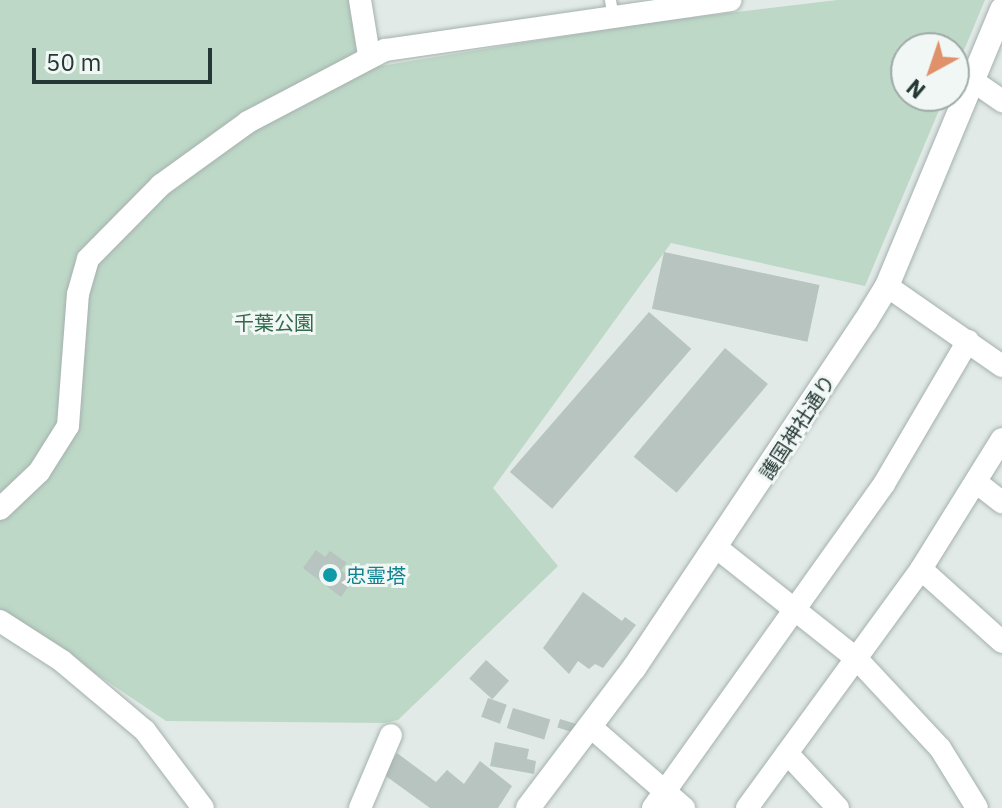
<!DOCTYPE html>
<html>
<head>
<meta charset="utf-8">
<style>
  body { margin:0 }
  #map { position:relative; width:1002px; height:808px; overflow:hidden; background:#e1eae7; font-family:"IBM Plex Sans","Noto Sans JP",sans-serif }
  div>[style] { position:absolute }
  .green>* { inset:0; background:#bdd8c7 }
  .building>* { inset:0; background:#b7c4c0; transform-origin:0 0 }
  .roads { filter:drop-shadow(0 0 2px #a5b1ae) drop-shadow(0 0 2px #a5b1ae) }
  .lane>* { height:11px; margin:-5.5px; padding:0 5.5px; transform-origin:5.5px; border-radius:5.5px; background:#fff }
  .street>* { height:22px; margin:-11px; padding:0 11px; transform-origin:11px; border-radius:11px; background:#fff }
  .secondary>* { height:24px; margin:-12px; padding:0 12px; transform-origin:12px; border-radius:12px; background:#fff }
  .dots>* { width:22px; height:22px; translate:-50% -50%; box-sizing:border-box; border:4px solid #f1f7f4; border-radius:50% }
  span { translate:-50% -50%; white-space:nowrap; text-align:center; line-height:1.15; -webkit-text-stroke:6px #f1f7f4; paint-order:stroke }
  .park-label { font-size:20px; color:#336a4d }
  .street-label { font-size:20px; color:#243835 }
  .culture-label { font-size:20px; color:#0d838f }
  .left { translate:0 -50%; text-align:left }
  .north { position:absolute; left:890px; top:32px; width:80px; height:80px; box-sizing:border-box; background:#f1f7f4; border:2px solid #9faba8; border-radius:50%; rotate:220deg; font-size:22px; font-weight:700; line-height:32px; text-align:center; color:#243835 }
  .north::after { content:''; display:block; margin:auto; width:28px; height:36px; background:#e09169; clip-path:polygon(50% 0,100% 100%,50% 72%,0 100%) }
  .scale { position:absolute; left:32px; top:48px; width:180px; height:36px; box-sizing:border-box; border:4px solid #243835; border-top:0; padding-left:10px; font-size:24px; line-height:28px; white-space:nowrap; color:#243835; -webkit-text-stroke:6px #f1f7f4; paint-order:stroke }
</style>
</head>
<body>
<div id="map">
  <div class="green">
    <i style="clip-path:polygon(0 0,360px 0,374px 67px,646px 23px,837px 0,985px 0,954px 74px,954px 48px,906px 48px,906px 96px,945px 96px,865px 286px,671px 243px,493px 488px,558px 566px,398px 720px,384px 723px,166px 721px,0 609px)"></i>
  </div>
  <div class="building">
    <i style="left:664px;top:252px;width:159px;height:58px;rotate:12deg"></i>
    <i style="left:649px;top:312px;width:56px;height:212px;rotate:41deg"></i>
    <i style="left:725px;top:348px;width:56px;height:142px;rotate:40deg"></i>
    <i style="clip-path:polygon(316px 550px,325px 557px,330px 551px,347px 563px,341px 570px,353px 580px,341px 597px,303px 568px)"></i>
    <i style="clip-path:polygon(583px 592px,622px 621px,625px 617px,636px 625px,603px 668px,595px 664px,589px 669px,578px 661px,569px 674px,543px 648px)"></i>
    <i style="left:486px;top:660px;width:31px;height:25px;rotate:42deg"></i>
    <i style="left:488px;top:698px;width:20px;height:20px;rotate:20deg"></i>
    <i style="left:513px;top:708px;width:39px;height:21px;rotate:17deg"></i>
    <i style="left:560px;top:719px;width:17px;height:9px;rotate:17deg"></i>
    <i style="clip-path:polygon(495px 742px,529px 749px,527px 759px,536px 761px,534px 774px,490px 766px)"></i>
    <i style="clip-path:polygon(397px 753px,436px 782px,447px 770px,464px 784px,480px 761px,512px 786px,498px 808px,430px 808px,383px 774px)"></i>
  </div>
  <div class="roads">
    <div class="lane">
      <i style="left:610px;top:0;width:17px;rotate:80deg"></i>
    </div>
    <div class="street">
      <i style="left:360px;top:0;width:56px;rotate:80.7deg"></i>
      <i style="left:972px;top:80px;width:37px;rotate:35deg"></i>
      <i style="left:887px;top:286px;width:140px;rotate:34.8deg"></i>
      <i style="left:976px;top:482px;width:33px;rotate:38deg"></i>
      <i style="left:0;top:509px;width:54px;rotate:-43.5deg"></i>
      <i style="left:39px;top:472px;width:54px;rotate:-57.8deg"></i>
      <i style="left:68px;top:426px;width:132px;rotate:-85.7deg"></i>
      <i style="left:78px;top:294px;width:36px;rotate:-74deg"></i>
      <i style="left:88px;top:259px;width:104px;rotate:-45.4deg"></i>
      <i style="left:161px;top:185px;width:107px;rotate:-35.9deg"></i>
      <i style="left:248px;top:122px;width:155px;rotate:-27.7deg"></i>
      <i style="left:385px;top:50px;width:349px;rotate:-8.2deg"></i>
      <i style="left:717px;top:548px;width:177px;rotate:38.4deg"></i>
      <i style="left:856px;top:658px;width:123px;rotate:47deg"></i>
      <i style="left:940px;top:748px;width:70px;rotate:58.3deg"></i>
      <i style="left:921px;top:569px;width:109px;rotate:42deg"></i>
      <i style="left:0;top:621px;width:74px;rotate:32.8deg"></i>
      <i style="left:62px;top:661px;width:109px;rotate:40.1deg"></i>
      <i style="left:145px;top:731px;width:96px;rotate:53deg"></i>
      <i style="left:592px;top:728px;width:122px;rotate:41deg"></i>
      <i style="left:787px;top:753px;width:75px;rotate:47.2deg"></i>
      <i style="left:360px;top:808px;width:79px;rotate:-67deg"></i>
      <i style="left:653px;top:808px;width:398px;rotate:-54.5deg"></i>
      <i style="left:884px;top:484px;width:166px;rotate:-59.6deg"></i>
      <i style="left:747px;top:808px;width:296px;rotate:-53.9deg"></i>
      <i style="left:921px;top:569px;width:153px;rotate:-58.1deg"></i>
    </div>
    <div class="secondary">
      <i style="left:528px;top:808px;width:176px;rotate:-52.9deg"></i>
      <i style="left:634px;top:668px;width:416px;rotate:-56.3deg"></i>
      <i style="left:865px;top:322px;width:42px;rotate:-58.6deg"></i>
      <i style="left:887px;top:286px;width:299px;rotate:-67.4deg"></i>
    </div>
  </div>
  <div class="dots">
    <i style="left:330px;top:575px;background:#0f9aa8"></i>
  </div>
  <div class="park-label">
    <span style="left:274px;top:322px">千葉公園</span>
  </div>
  <div class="street-label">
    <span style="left:797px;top:427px;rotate:-57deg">護国神社通り</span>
  </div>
  <div class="culture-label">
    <span class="left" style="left:346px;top:575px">忠霊塔</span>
  </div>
  <div class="north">N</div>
  <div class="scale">50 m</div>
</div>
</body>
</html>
